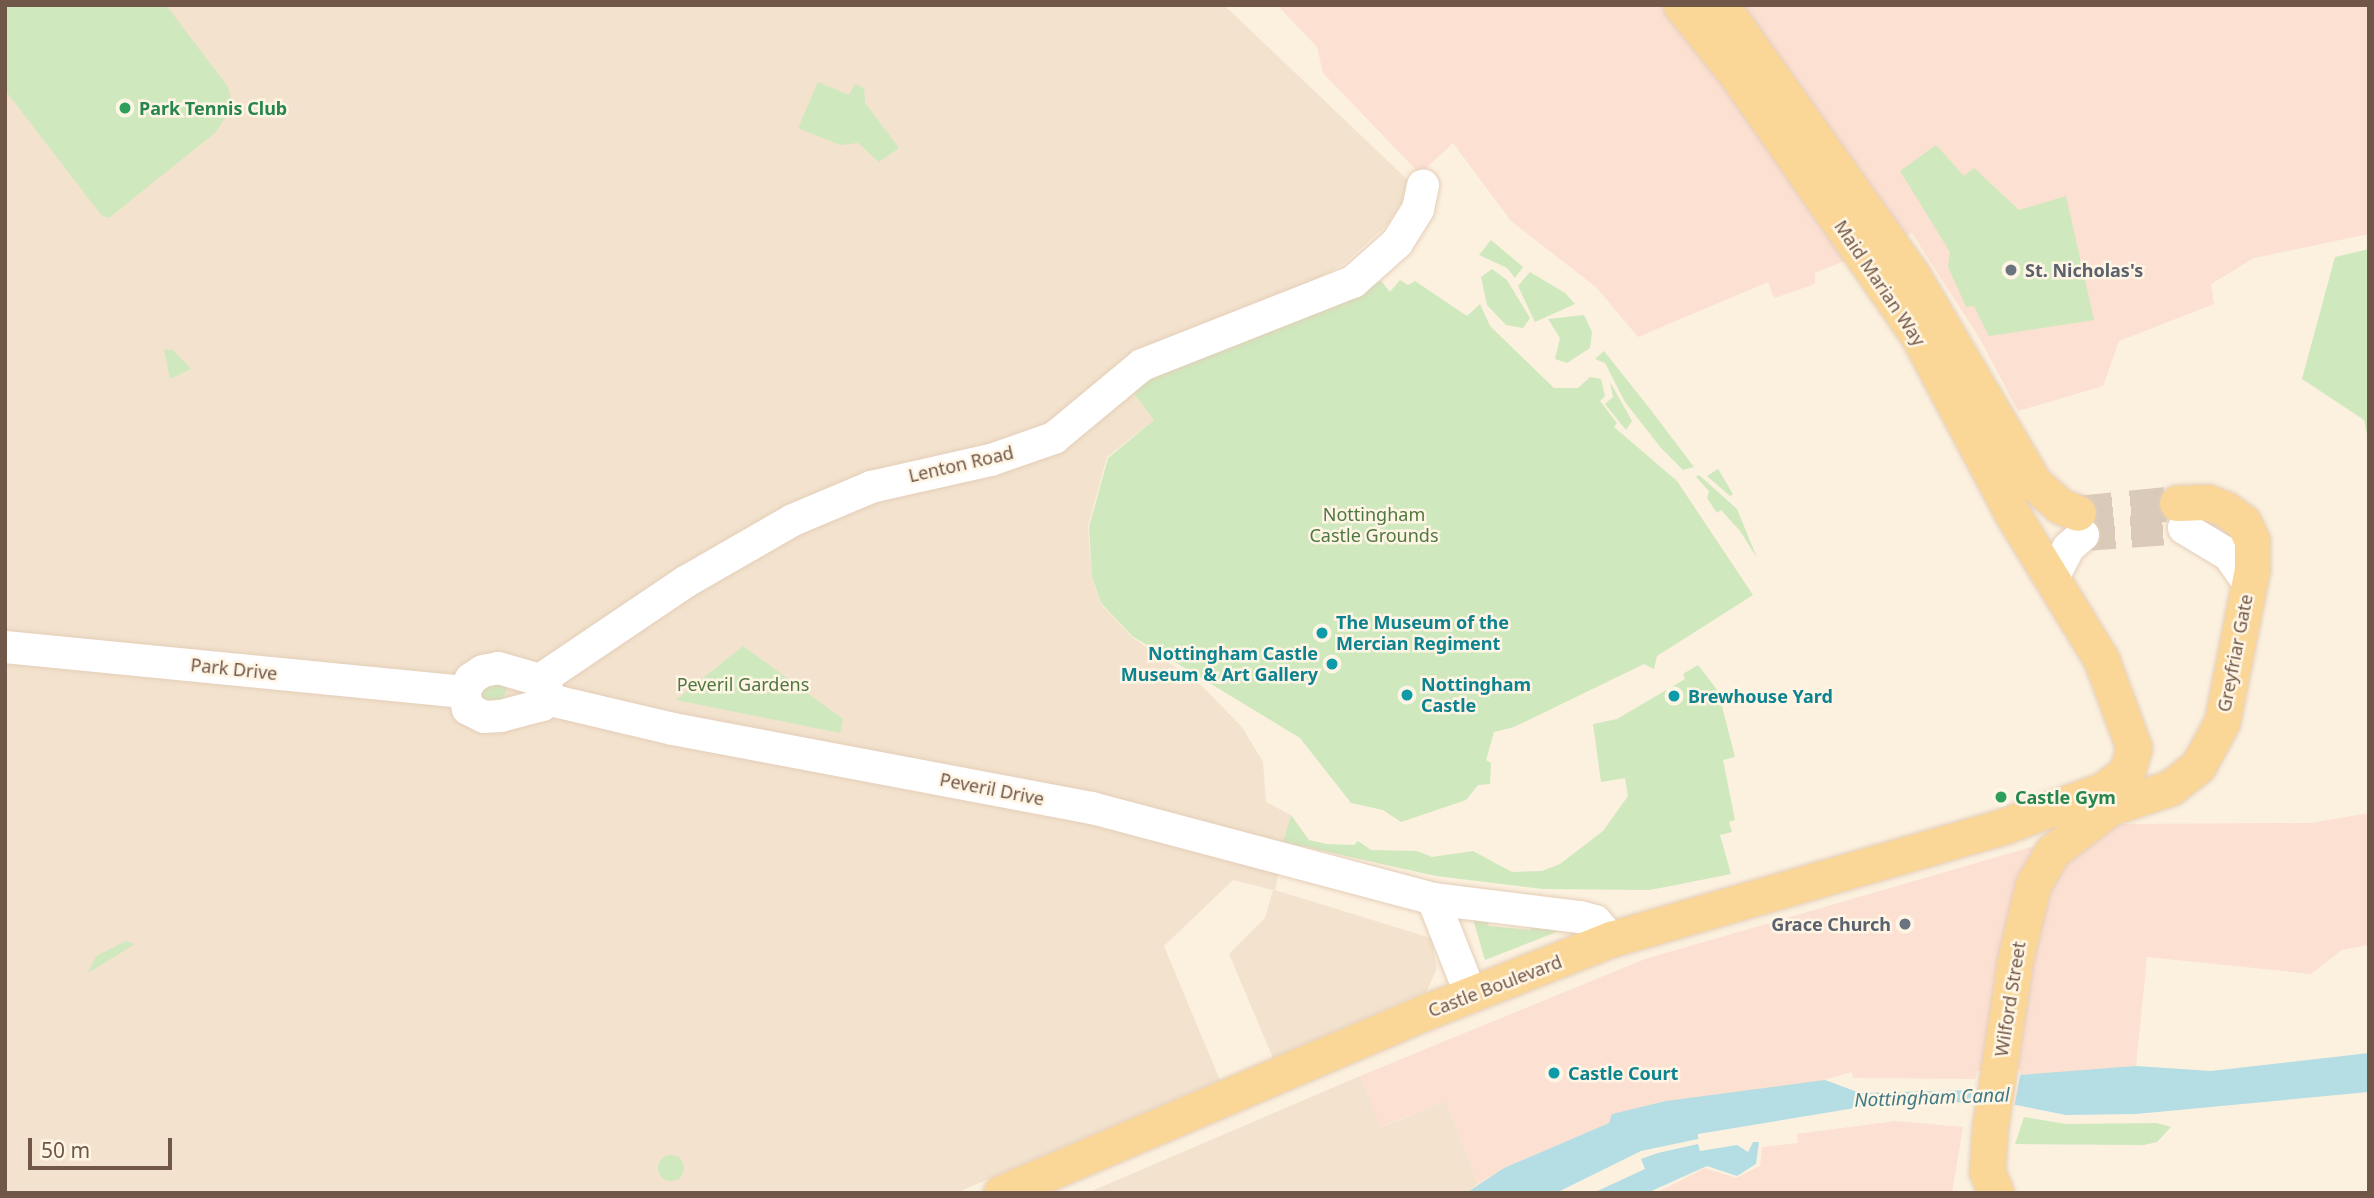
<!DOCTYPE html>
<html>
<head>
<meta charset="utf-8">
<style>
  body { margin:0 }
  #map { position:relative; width:2374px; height:1198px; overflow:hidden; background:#fcf1df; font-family:"Noto Sans",sans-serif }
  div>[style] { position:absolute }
  .residential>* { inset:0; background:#f3e3ce }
  .commercial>* { inset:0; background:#fce0d2 }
  .green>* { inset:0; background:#cfe8be }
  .round { border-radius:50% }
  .water>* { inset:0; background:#b4dde4 }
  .pier>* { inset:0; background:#fcf1df }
  .secondary-tunnel>* { height:32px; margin-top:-16px; transform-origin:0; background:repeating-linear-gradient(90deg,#d9cab9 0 32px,transparent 0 48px) }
  .primary-tunnel>* { height:35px; margin-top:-17.5px; transform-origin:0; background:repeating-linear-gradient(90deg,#d9cab9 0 35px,transparent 0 53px) }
  .roads { filter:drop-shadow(0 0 2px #e4ceb9) drop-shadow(0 0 2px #e4ceb9) }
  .secondary>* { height:32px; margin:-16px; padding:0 16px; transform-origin:16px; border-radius:16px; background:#fff }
  .primary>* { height:35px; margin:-17.5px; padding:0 17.5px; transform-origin:17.5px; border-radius:17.5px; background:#fbd797 }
  .dots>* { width:19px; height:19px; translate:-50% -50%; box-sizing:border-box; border:4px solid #fff5e5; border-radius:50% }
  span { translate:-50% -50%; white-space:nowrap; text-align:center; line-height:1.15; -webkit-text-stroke:5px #fff5e5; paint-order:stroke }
  .leisure-label { font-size:18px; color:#27864d; font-weight:700 }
  .left { translate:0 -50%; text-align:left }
  .worship-label { font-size:18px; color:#5b616d; font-weight:700 }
  .right { translate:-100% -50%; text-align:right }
  .street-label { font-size:18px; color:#715747 }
  .park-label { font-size:18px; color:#4f7840 }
  .culture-label { font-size:18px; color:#0d838f; font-weight:700 }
  .water-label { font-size:19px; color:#417985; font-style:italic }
  .frame { position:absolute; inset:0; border:7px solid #715747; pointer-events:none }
  .scale { position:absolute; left:28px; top:1138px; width:144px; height:32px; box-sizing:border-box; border:4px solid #715747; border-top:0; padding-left:9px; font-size:21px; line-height:24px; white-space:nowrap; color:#715747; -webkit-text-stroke:5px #fff5e5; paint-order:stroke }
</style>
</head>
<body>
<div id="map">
  <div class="residential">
    <i style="clip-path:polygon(5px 5px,1224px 5px,1413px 185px,1387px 225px,1345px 263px,1129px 387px,1154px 420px,1107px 457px,1088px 527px,1092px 578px,1101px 604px,1132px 637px,1202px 686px,1242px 727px,1263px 762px,1266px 802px,1291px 815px,1275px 890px,1431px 938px,1437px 968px,1427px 991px,1273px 1058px,1229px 954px,1265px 918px,1273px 890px,1233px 880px,1164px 946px,1220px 1080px,956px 1193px,5px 1193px)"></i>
    <i style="clip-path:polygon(1360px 1076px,1382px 1127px,1446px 1101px,1478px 1184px,1466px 1193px,1087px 1193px)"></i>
  </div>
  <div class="commercial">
    <i style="clip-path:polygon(1277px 5px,2369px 5px,2369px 234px,2254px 258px,2211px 284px,2214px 304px,2119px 341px,2103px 386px,2018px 411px,1980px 339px,1912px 233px,1815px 273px,1815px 284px,1774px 298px,1768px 282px,1638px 337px,1597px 288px,1511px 221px,1453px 143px,1420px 174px,1323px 73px,1317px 47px)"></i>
    <i style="clip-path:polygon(2369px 813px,2369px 945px,2342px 950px,2311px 974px,2147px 957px,2136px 1066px,2126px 1069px,2020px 1075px,2020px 1070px,1977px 1071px,1975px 1079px,1853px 1078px,1852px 1072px,1806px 1085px,1671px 1103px,1613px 1114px,1609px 1123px,1504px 1168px,1478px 1184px,1446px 1101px,1381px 1127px,1360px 1076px,1645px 959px,2111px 824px,2311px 823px)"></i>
    <i style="clip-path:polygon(1895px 1121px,1963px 1127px,1952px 1193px,1656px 1193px,1705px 1168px,1736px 1178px,1760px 1166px,1762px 1147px,1798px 1143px,1797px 1134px)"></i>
  </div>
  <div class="green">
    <i style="clip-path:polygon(5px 5px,166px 5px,228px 87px,232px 102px,228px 113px,216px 132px,109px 218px,102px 216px,5px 90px)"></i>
    <i style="clip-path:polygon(818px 82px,849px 95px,855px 84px,864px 88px,865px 103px,899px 148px,879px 162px,858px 143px,840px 145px,798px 128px)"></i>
    <i style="clip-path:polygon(1936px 145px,1964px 176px,1974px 168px,2019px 210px,2066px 196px,2094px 320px,1989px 336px,1974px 306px,1966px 307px,1959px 291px,1948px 267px,1950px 252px,1900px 171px)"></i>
    <i style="clip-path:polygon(1491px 240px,1523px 267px,1515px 278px,1507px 268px,1479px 255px)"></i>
    <i style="clip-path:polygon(2369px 249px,2369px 444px,2364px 420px,2302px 379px,2335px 257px)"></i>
    <i style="clip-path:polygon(1492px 269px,1507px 280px,1530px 318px,1523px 328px,1506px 325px,1487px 305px,1481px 277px)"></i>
    <i style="clip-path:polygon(1530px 272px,1565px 293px,1575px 304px,1535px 322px,1518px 286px)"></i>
    <i style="clip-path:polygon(1400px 280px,1408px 285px,1415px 281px,1467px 316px,1480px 304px,1490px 326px,1554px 388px,1578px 388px,1590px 377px,1601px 379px,1605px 396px,1600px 401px,1617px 423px,1614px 427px,1677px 481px,1753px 595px,1657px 656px,1654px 669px,1644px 664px,1514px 727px,1494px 732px,1486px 760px,1491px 763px,1490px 784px,1478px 785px,1466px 800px,1401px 822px,1383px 810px,1351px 803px,1300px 738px,1132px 636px,1101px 603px,1092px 577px,1089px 527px,1108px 458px,1154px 420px,1129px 387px,1381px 281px,1390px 292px)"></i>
    <i style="clip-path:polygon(1584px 315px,1592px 332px,1590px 348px,1567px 363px,1555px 359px,1560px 338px,1548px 319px)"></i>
    <i style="clip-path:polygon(164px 349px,173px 350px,191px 369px,170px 379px)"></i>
    <i style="clip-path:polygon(1604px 351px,1650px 409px,1694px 467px,1683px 470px,1661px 448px,1625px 402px,1605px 363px,1595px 359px)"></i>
    <i style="clip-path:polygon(1610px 382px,1632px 421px,1626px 430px,1605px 404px,1613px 397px)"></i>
    <i style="clip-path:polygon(1718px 469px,1733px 494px,1730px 496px,1707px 476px)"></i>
    <i style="clip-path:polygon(1699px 475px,1737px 509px,1757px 558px,1740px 531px,1721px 510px,1717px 513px,1707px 498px,1709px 491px,1696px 477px)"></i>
    <i style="clip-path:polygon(743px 646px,843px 719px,840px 733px,676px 700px)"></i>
    <i style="clip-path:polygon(1698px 665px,1718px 691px,1735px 757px,1723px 760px,1735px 820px,1729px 822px,1732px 832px,1720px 835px,1731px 874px,1650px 890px,1543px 889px,1436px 876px,1283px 842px,1291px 815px,1309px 840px,1327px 844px,1354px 845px,1358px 841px,1371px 850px,1417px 851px,1432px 857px,1473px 851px,1512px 872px,1542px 871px,1560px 864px,1603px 831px,1628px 796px,1625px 778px,1601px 782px,1593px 724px,1617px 719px,1685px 679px,1683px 674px)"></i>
    <i style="clip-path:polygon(511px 677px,500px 707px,485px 707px,476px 687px)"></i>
    <i style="clip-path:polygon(1472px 916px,1485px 917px,1489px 926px,1530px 930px,1537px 923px,1557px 924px,1559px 931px,1485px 960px)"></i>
    <i style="clip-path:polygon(126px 941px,135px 944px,88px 973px,96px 956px)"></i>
    <i style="clip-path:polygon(2024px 1117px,2065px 1124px,2156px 1123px,2171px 1127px,2157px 1142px,2144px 1145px,2015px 1144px)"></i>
    <i class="round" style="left:658px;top:1155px;width:26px;height:26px"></i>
  </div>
  <div class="water">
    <i style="clip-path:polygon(2369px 1053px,2369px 1092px,2136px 1114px,2066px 1115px,2016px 1105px,1970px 1102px,1873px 1105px,1698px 1134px,1698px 1139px,1641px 1151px,1556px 1193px,1466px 1193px,1504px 1168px,1609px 1123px,1612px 1114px,1666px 1101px,1825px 1080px,1860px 1093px,1972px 1090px,2018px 1084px,2020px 1075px,2136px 1066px,2211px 1071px)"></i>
    <i style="clip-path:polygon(1753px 1142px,1759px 1142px,1756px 1164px,1737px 1176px,1707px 1166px,1647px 1193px,1593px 1193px,1645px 1169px,1641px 1159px,1658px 1153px,1698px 1144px,1700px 1151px,1737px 1145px,1748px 1152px)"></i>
  </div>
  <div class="pier">
    <i style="clip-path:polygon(2021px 1071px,2014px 1108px,1970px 1106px,1973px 1086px,2016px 1080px)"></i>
  </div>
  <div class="secondary-tunnel">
    <i style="left:2083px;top:535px;width:101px;rotate:-4deg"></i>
  </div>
  <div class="primary-tunnel">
    <i style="left:2078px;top:513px;width:100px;rotate:-5.8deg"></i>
  </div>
  <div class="roads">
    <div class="secondary">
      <i style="left:2184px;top:528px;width:52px;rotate:31deg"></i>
      <i style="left:2229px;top:555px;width:35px;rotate:55deg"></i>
      <i style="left:2054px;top:576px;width:31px;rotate:-63deg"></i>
      <i style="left:2068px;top:548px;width:20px;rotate:-41deg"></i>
      <i style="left:5px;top:647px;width:461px;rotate:5.6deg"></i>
      <i style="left:498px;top:668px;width:44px;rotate:15.9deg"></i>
      <i style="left:540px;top:680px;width:11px;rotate:52deg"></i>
      <i style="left:547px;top:689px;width:17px;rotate:107deg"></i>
      <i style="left:542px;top:705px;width:42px;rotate:165deg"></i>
      <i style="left:501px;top:716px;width:17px;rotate:177deg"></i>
      <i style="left:484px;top:717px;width:18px;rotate:-153deg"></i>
      <i style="left:468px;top:709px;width:17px;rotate:-103deg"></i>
      <i style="left:464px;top:692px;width:15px;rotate:-62deg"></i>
      <i style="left:471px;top:679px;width:14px;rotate:-34deg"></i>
      <i style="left:483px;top:671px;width:15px;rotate:-11deg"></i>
      <i style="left:540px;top:680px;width:177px;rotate:-34deg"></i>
      <i style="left:687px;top:581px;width:122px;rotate:-29.9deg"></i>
      <i style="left:793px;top:520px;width:85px;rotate:-22.9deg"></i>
      <i style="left:871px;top:487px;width:123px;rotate:-12.7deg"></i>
      <i style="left:991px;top:460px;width:67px;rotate:-19.2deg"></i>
      <i style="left:1054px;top:438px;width:114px;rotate:-39.7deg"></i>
      <i style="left:1142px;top:365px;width:227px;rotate:-21.5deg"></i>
      <i style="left:1353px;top:282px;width:59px;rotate:-41.6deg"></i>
      <i style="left:1397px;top:243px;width:40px;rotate:-58deg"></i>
      <i style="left:1418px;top:209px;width:24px;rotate:-78deg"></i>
      <i style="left:546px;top:699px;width:130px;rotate:13.3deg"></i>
      <i style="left:673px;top:729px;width:426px;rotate:10.7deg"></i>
      <i style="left:1092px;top:808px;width:353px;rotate:14.9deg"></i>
      <i style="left:1433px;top:899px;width:148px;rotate:7deg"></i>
      <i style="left:1580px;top:917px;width:16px;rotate:15deg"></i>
      <i style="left:1595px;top:921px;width:24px;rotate:48deg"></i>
      <i style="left:1433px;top:899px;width:103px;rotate:68.4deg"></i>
    </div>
    <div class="primary">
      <i style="left:1721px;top:5px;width:329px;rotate:54.7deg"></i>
      <i style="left:1911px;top:273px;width:245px;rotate:59.6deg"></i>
      <i style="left:2035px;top:484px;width:33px;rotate:41deg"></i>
      <i style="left:2060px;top:506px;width:19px;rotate:21deg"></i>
      <i style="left:2076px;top:819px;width:99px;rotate:-18.3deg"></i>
      <i style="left:2170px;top:788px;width:36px;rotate:-38deg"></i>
      <i style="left:2198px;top:766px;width:50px;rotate:-61.4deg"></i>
      <i style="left:2222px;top:722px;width:156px;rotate:-78.9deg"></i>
      <i style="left:2252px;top:569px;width:28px;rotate:-90deg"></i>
      <i style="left:2252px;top:541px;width:21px;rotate:-115deg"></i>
      <i style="left:2243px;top:522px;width:22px;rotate:-144deg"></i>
      <i style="left:2225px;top:509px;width:19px;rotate:-159deg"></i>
      <i style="left:2207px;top:502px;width:30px;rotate:178deg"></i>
      <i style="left:1001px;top:1193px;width:464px;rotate:-23.1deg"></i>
      <i style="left:1428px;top:1011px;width:197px;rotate:-21.5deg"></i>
      <i style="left:1611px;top:939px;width:409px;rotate:-16deg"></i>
      <i style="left:2004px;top:826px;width:105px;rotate:-20deg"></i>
      <i style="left:2103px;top:790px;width:30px;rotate:-37deg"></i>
      <i style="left:2127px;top:772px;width:25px;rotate:-74deg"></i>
      <i style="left:2134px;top:748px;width:95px;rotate:-110.3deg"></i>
      <i style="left:2101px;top:659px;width:171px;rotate:-121.4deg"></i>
      <i style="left:2012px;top:513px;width:199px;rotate:-117.9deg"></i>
      <i style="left:1919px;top:337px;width:320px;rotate:-124.8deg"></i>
      <i style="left:1736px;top:74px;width:88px;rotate:-128.6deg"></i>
      <i style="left:1996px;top:1193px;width:23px;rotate:-113deg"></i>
      <i style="left:1987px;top:1172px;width:45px;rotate:-86.2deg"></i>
      <i style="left:1990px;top:1127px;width:173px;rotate:-81.4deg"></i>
      <i style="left:2016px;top:956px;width:73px;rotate:-76.5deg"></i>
      <i style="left:2033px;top:885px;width:39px;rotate:-60deg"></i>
      <i style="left:2053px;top:851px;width:63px;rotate:-37.2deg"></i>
    </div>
  </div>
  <div class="dots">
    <i style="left:125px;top:108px;background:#2e9e5b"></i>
    <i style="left:2011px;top:270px;background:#6b7280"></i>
    <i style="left:1322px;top:633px;background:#0f9aa8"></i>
    <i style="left:1332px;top:664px;background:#0f9aa8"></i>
    <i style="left:1407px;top:695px;background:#0f9aa8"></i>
    <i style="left:1674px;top:696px;background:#0f9aa8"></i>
    <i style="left:2001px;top:797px;background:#2e9e5b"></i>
    <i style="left:1905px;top:924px;background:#6b7280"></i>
    <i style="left:1554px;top:1073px;background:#0f9aa8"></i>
  </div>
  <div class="leisure-label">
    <span class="left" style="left:139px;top:108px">Park Tennis Club</span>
    <span class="left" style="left:2015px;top:797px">Castle Gym</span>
  </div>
  <div class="worship-label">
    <span class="left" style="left:2025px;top:270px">St. Nicholas's</span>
    <span class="right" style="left:1891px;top:924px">Grace Church</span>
  </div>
  <div class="street-label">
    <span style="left:1880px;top:283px;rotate:56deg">Maid Marian Way</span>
    <span style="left:961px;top:464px;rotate:-13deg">Lenton Road</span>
    <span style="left:2235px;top:653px;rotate:-79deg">Greyfriar Gate</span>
    <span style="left:234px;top:669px;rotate:6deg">Park Drive</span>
    <span style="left:992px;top:789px;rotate:11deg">Peveril Drive</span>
    <span style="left:1495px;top:986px;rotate:-21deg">Castle Boulevard</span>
    <span style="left:2010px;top:999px;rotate:-81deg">Wilford Street</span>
  </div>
  <div class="park-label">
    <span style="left:1374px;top:525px">Nottingham<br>Castle Grounds</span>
    <span style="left:743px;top:684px">Peveril Gardens</span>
  </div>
  <div class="culture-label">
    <span class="left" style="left:1336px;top:633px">The Museum of the<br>Mercian Regiment</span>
    <span class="right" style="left:1318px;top:664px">Nottingham Castle<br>Museum &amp; Art Gallery</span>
    <span class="left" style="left:1421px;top:695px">Nottingham<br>Castle</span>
    <span class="left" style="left:1688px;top:696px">Brewhouse Yard</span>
    <span class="left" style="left:1568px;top:1073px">Castle Court</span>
  </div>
  <div class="water-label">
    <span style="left:1932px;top:1098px;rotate:-2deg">Nottingham Canal</span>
  </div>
  <div class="frame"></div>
  <div class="scale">50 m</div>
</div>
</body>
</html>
